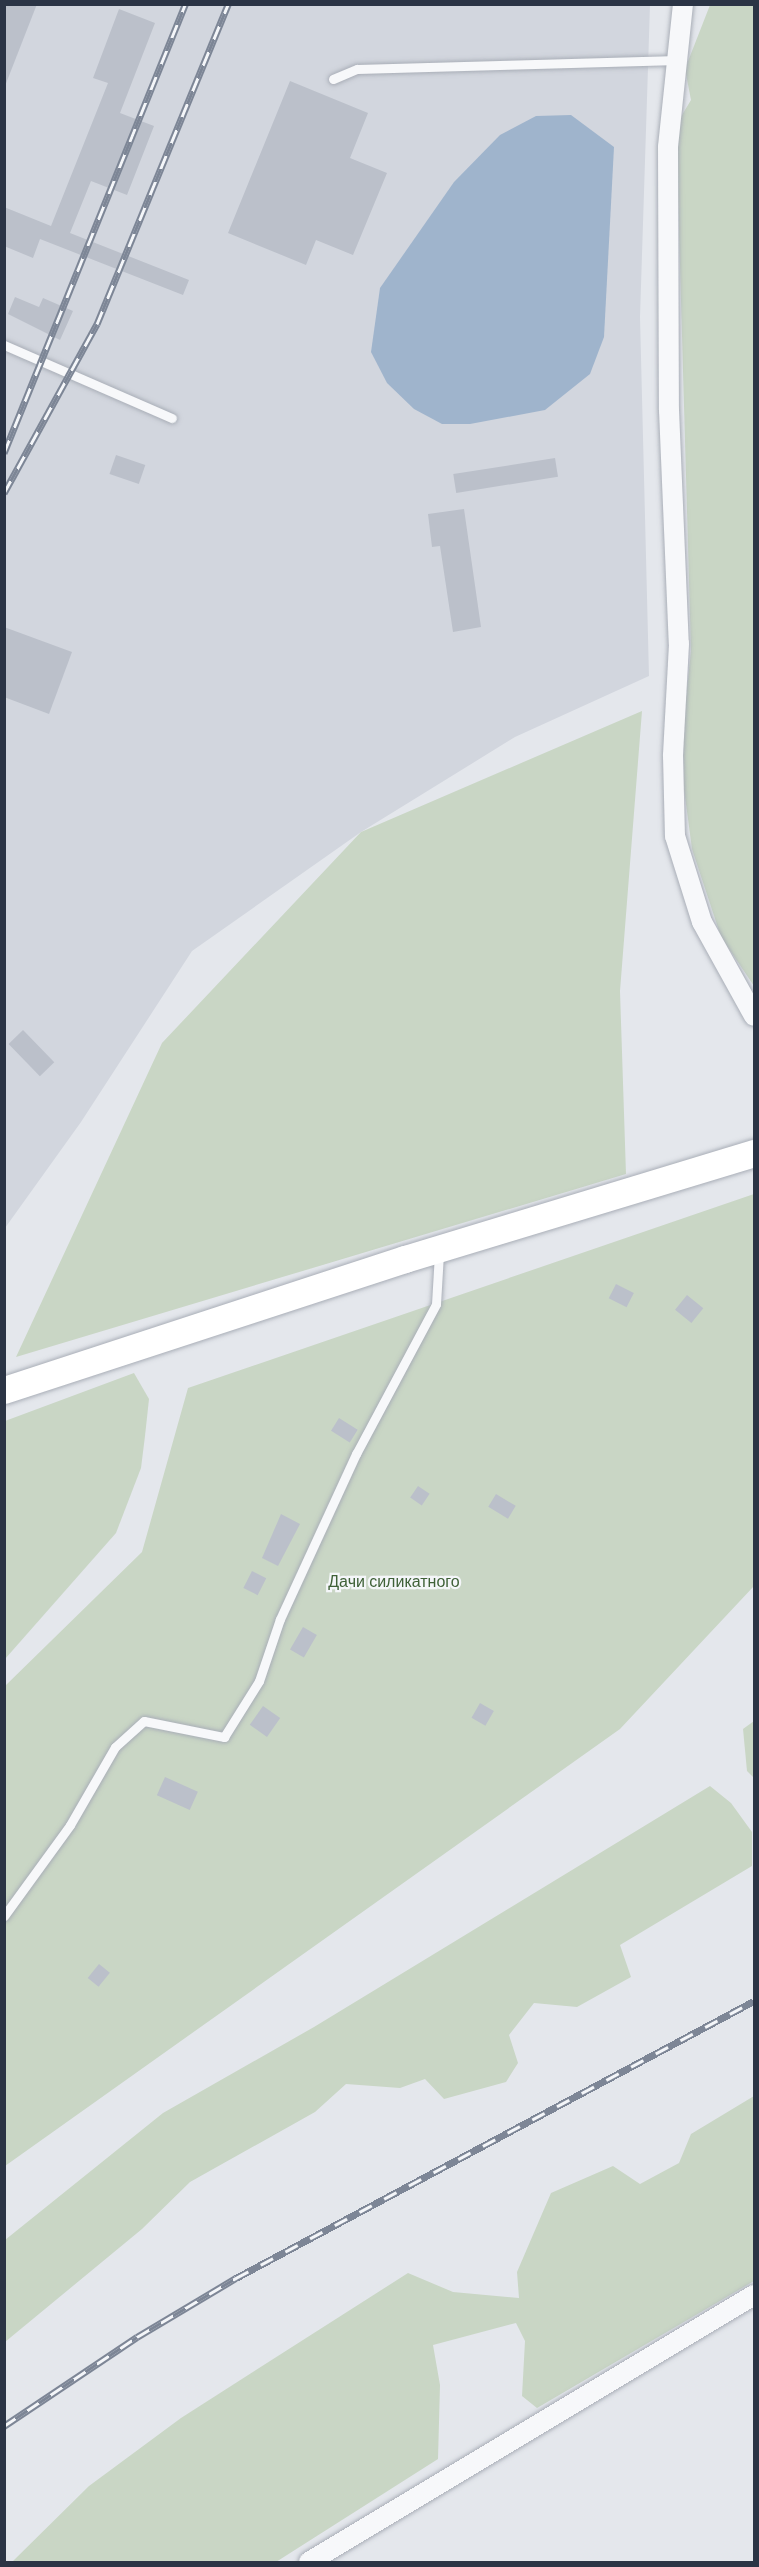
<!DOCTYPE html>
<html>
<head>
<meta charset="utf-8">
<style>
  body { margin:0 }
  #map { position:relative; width:759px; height:2567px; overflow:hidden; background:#e4e7ec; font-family:"DM Sans",sans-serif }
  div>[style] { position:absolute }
  .built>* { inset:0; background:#d2d6de }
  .green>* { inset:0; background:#c9d6c5 }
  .water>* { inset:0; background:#9fb4cc }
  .building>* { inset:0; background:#bbc0ca; transform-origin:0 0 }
  .roads { filter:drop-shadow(0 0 2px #a9aeb7) drop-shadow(0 0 2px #a9aeb7) }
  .lane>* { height:9px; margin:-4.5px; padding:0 4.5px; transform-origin:4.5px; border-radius:4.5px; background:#f7f8fa }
  .street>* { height:20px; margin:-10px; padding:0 10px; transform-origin:10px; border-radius:10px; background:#f7f8fa }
  .secondary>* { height:27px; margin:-13.5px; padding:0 13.5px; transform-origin:13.5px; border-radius:13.5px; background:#fff }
  .rail>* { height:7px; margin-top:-3.5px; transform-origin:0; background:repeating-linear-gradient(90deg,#f4f6f9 0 14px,#7d8696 0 28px); box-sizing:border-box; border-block:2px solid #7d8696 }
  span { translate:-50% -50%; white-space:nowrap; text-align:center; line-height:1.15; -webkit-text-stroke:4.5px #f4f6f9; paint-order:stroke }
  .park-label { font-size:16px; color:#3f6138 }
  .frame { position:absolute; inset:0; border:6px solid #2b3445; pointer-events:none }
</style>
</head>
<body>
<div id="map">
  <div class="built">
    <i style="clip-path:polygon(5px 5px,650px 5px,640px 317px,649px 676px,515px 737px,361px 832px,192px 951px,81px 1122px,5px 1228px)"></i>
  </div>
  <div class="green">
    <i style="clip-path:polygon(710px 5px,754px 5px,754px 986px,721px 937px,692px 849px,684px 789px,683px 726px,691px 651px,676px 125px,691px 100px,685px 69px)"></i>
    <i style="clip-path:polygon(642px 711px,620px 991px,626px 1174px,16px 1357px,162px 1043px,361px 832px)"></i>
    <i style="clip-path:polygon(754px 1194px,754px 1586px,620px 1729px,5px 2166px,5px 1686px,142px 1552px,188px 1388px)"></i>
    <i style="clip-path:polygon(134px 1373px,149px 1399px,145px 1436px,141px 1468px,116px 1533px,5px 1659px,5px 1421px)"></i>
    <i style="clip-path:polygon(754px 1721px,754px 1778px,747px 1771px,743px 1729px)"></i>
    <i style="clip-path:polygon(710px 1786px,731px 1803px,752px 1832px,752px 1866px,620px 1945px,631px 1977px,577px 2007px,534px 2003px,509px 2035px,518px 2063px,506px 2082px,444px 2099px,425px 2079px,400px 2088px,346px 2084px,315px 2112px,190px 2182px,142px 2229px,5px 2342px,5px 2240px,163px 2113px,314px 2027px)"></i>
    <i style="clip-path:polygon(754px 2096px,754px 2281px,537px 2408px,522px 2396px,525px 2341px,516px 2323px,433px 2345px,440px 2385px,438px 2459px,276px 2562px,12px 2562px,89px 2486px,181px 2418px,408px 2273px,453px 2292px,519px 2298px,517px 2272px,551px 2193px,613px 2166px,640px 2184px,679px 2163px,691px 2134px)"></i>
  </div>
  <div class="water">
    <i style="clip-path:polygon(571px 115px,614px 147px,604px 337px,590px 374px,545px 410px,470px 424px,442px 424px,414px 409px,387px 383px,371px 352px,380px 288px,454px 182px,500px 135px,536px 116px)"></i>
  </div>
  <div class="building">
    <i style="clip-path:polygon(4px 4px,37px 4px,5px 86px,4px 85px)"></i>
    <i style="clip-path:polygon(119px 9px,155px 23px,120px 113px,154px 126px,127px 195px,91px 181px,70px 233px,189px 280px,183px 295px,40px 239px,33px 258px,4px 246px,4px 207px,51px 226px,108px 83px,93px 78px)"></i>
    <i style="clip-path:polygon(290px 81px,368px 113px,350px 158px,387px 173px,353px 255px,316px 240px,306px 265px,228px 233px)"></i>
    <i style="clip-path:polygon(15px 297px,39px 307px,43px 298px,73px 311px,60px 340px,8px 314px)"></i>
    <i style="left:116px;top:455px;width:31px;height:20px;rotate:19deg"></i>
    <i style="left:555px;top:458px;width:19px;height:103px;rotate:81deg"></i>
    <i style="clip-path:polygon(464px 509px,481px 627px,453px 632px,440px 546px,432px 547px,428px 514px)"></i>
    <i style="clip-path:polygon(4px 627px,72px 652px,49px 714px,4px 697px)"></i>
    <i style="left:23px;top:1030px;width:45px;height:20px;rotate:46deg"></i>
    <i style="left:616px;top:1284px;width:20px;height:16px;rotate:27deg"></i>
    <i style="left:687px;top:1295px;width:21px;height:19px;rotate:39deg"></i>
    <i style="left:339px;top:1418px;width:22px;height:15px;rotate:32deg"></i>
    <i style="left:418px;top:1486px;width:14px;height:14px;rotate:34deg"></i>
    <i style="left:496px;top:1494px;width:23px;height:15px;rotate:31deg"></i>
    <i style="clip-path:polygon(281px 1514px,300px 1524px,278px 1566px,262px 1558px)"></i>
    <i style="left:252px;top:1571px;width:16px;height:19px;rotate:27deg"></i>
    <i style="left:303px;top:1627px;width:16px;height:26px;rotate:30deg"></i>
    <i style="left:480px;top:1703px;width:16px;height:17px;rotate:30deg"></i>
    <i style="left:263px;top:1706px;width:21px;height:23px;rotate:35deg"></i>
    <i style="left:165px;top:1777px;width:36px;height:20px;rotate:24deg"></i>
    <i style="left:99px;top:1964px;width:14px;height:18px;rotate:39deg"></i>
  </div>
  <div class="roads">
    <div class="lane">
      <i style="left:333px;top:79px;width:26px;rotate:-23deg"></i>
      <i style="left:357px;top:69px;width:321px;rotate:-1.6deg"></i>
      <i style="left:4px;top:345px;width:183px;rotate:23.5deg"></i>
      <i style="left:4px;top:1916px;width:112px;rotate:-54deg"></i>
      <i style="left:70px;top:1825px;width:90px;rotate:-60deg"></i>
      <i style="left:115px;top:1747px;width:39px;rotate:-42deg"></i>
      <i style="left:144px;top:1721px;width:82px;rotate:11.3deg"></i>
      <i style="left:224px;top:1737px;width:66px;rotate:-58deg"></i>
      <i style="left:259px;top:1681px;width:65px;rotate:-71.3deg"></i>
      <i style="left:280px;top:1619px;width:182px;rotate:-65.3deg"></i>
      <i style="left:356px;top:1454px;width:170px;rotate:-61.9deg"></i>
      <i style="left:436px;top:1304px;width:51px;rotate:-86.6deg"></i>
    </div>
    <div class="street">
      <i style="left:683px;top:4px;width:144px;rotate:96deg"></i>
      <i style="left:668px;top:147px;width:263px;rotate:89.8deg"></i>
      <i style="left:669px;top:410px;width:234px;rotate:87.6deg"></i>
      <i style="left:679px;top:644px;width:112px;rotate:93.1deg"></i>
      <i style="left:673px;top:756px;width:80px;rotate:88.6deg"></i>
      <i style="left:675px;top:836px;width:90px;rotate:72.6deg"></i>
      <i style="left:702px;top:922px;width:107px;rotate:61deg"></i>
      <i style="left:309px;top:2562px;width:519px;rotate:-30.96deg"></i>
    </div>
    <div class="secondary">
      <i style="left:4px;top:1390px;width:422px;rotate:-18.1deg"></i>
      <i style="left:405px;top:1259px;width:365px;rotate:-16.9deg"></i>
    </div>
  </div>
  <div class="rail">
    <i style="left:4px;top:453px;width:484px;rotate:-68deg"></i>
    <i style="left:4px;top:493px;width:193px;rotate:-61.2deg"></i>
    <i style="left:97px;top:324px;width:346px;rotate:-67.7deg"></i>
    <i style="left:4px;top:2426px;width:160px;rotate:-33.8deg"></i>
    <i style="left:137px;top:2337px;width:115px;rotate:-30.8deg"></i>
    <i style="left:236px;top:2278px;width:587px;rotate:-28.14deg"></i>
  </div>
  <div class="park-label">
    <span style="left:394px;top:1582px">Дачи силикатного</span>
  </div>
  <div class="frame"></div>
</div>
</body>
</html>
